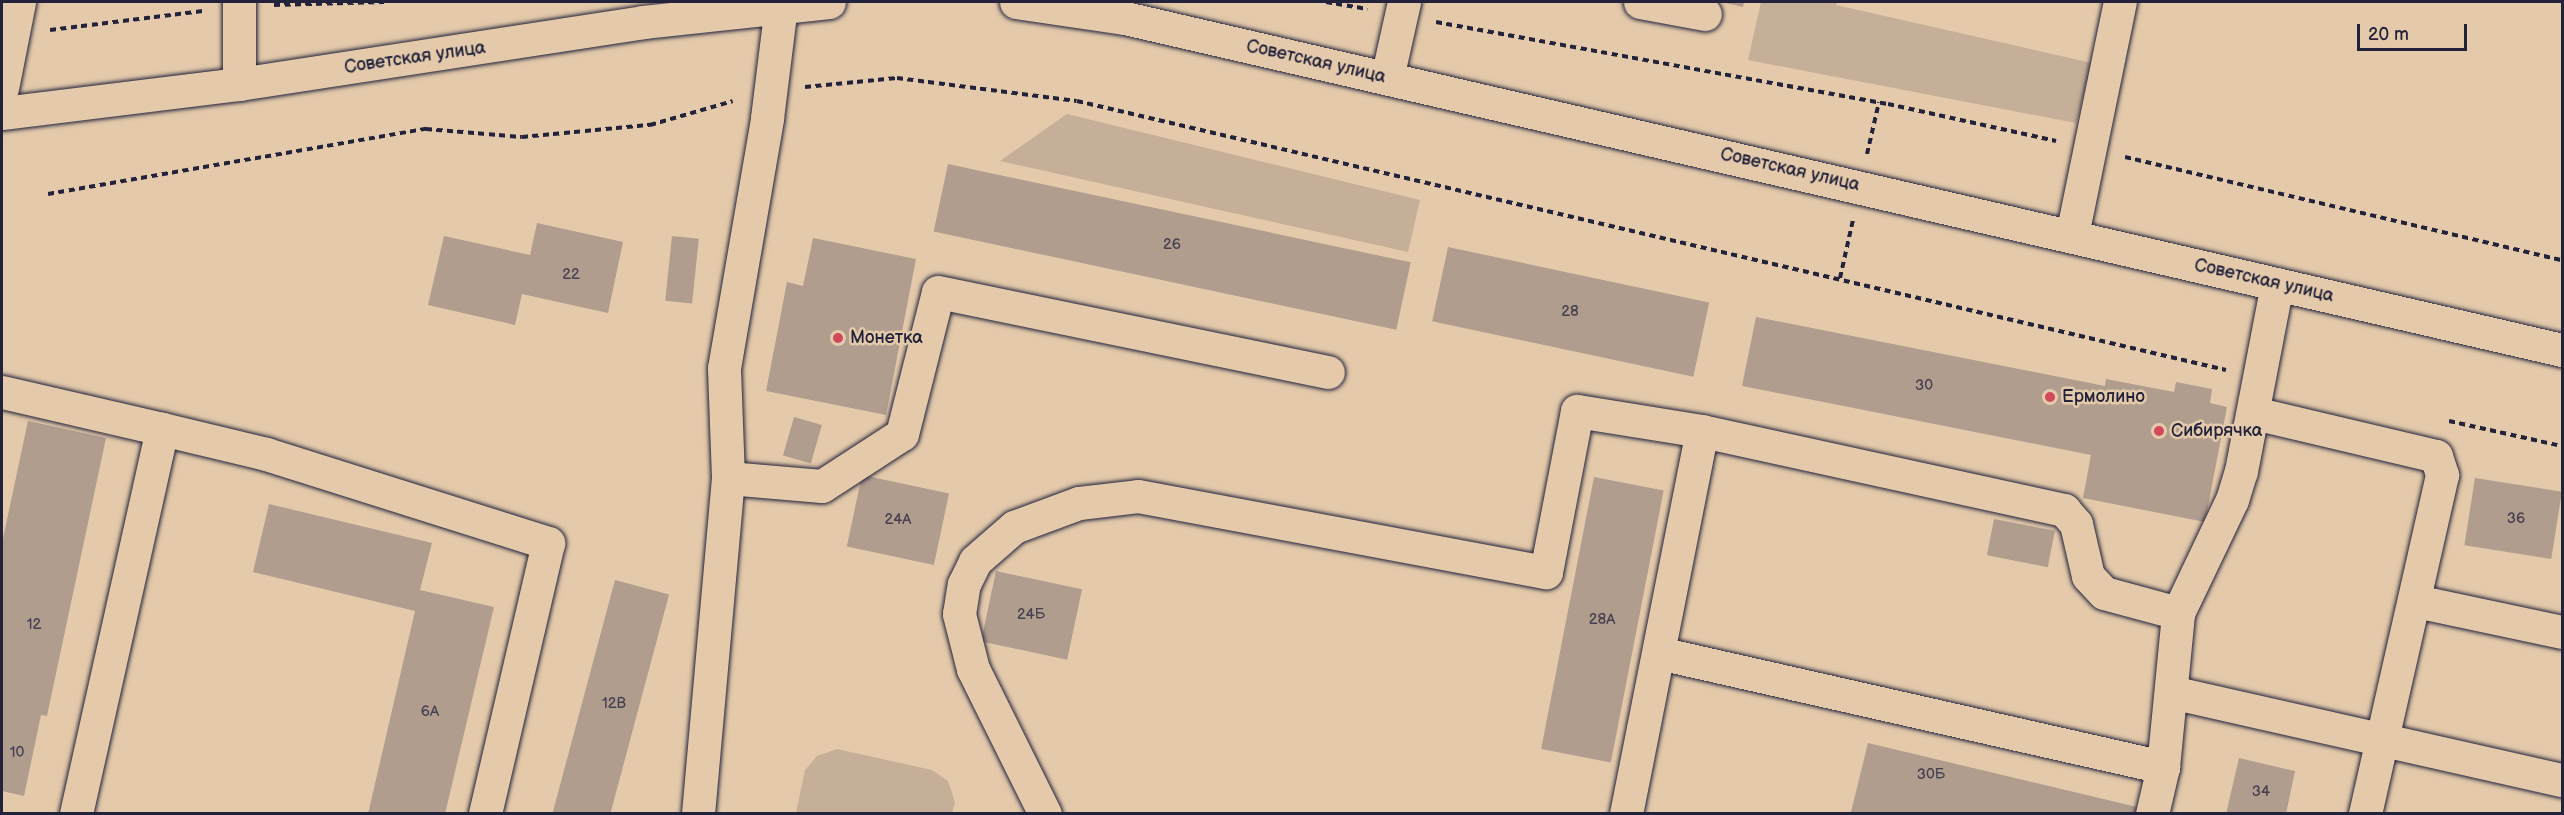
<!DOCTYPE html>
<html>
<head>
<meta charset="utf-8">
<style>
  body { margin:0 }
  #map { position:relative; width:2564px; height:815px; overflow:hidden; background:#e4caab; font-family:"Balsamiq Sans",sans-serif }
  div>[style] { position:absolute }
  .green>* { inset:0; background:#c5af99 }
  .building>* { inset:0; background:#b19d8e; transform-origin:0 0 }
  .path>* { height:4px; margin-top:-2px; transform-origin:0; background:repeating-linear-gradient(90deg,#22223b 0 6px,transparent 0 10.5px) }
  .roads { filter:drop-shadow(0 0 2px #22223b) drop-shadow(0 0 2px #22223b) }
  .minor>* { height:33px; margin:-16.5px; padding:0 16.5px; transform-origin:16.5px; border-radius:16.5px; background:#e4caab }
  .major>* { height:33px; margin:-16.5px; padding:0 16.5px; transform-origin:16.5px; border-radius:16.5px; background:#e4caab }
  .dots>* { width:16px; height:16px; translate:-50% -50%; box-sizing:border-box; border:3px solid #e4caab; border-radius:50% }
  span { translate:-50% -50%; white-space:nowrap; text-align:center; line-height:1.15; -webkit-text-stroke:5px #e4caab; paint-order:stroke }
  .number-label { font-size:15px; color:#464150 }
  .number-label span { -webkit-text-stroke-width:0 }
  .street-label { font-size:18px; color:#22223b }
  .poi-label { font-size:18px; color:#22223b }
  .left { translate:0 -50%; text-align:left }
  .frame { position:absolute; inset:0; border:3px solid #22223b; pointer-events:none }
  .scale { position:absolute; left:2357px; top:24px; width:110px; height:27px; box-sizing:border-box; border:3px solid #22223b; border-top:0; padding-left:8px; font-size:18px; line-height:21px; white-space:nowrap; color:#22223b; -webkit-text-stroke:4px #e4caab; paint-order:stroke }
</style>
</head>
<body>
<div id="map">
  <div class="green">
    <i style="clip-path:polygon(1761px 2px,1837px 2px,1836px 5px,2092px 63px,2076px 123px,1748px 60px)"></i>
    <i style="clip-path:polygon(1067px 114px,1420px 200px,1408px 252px,1000px 161px)"></i>
    <i style="clip-path:polygon(837px 749px,932px 770px,948px 781px,955px 802px,952px 813px,796px 813px,805px 770px,817px 756px)"></i>
  </div>
  <div class="building">
    <i style="clip-path:polygon(1721px 2px,1744px 2px,1743px 7px)"></i>
    <i style="left:948px;top:164px;width:473px;height:69px;rotate:12deg"></i>
    <i style="clip-path:polygon(537px 223px,623px 242px,608px 313px,522px 294px,515px 325px,428px 305px,444px 236px,530px 255px)"></i>
    <i style="left:672px;top:236px;width:27px;height:65px;rotate:6deg"></i>
    <i style="clip-path:polygon(813px 238px,916px 259px,886px 415px,766px 391px,787px 282px,803px 286px)"></i>
    <i style="left:1448px;top:247px;width:267px;height:76px;rotate:12deg"></i>
    <i style="clip-path:polygon(1756px 317px,2105px 386px,2106px 379px,2174px 392px,2176px 382px,2212px 389px,2210px 403px,2227px 407px,2205px 522px,2083px 498px,2091px 455px,1742px 386px)"></i>
    <i style="left:794px;top:417px;width:29px;height:40px;rotate:16deg"></i>
    <i style="clip-path:polygon(28px 421px,106px 438px,47px 716px,41px 715px,24px 796px,2px 791px,2px 543px)"></i>
    <i style="left:862px;top:475px;width:89px;height:73px;rotate:12deg"></i>
    <i style="left:1594px;top:477px;width:71px;height:277px;rotate:11deg"></i>
    <i style="left:2475px;top:478px;width:88px;height:68px;rotate:9deg"></i>
    <i style="clip-path:polygon(269px 504px,432px 543px,420px 590px,494px 607px,445px 814px,368px 814px,415px 611px,253px 572px)"></i>
    <i style="left:1994px;top:519px;width:62px;height:37px;rotate:11deg"></i>
    <i style="left:996px;top:571px;width:88px;height:72px;rotate:12deg"></i>
    <i style="left:615px;top:580px;width:56px;height:241px;rotate:15deg"></i>
    <i style="clip-path:polygon(1868px 743px,2137px 807px,2135px 814px,1851px 812px)"></i>
    <i style="clip-path:polygon(2239px 758px,2295px 771px,2286px 814px,2226px 814px)"></i>
  </div>
  <div class="path">
    <i style="left:1326px;top:2px;width:42px;rotate:9.7deg"></i>
    <i style="left:274px;top:5px;width:110px;rotate:-1.6deg"></i>
    <i style="left:1436px;top:22px;width:459px;rotate:10.3deg"></i>
    <i style="left:1888px;top:104px;width:172px;rotate:12.4deg"></i>
    <i style="left:50px;top:30px;width:154px;rotate:-7.1deg"></i>
    <i style="left:805px;top:87px;width:92px;rotate:-5.6deg"></i>
    <i style="left:897px;top:78px;width:181px;rotate:7.3deg"></i>
    <i style="left:1077px;top:101px;width:1180px;rotate:13.18deg"></i>
    <i style="left:1867px;top:154px;width:53px;rotate:-77deg"></i>
    <i style="left:2125px;top:157px;width:449px;rotate:13.3deg"></i>
    <i style="left:48px;top:194px;width:384px;rotate:-9.8deg"></i>
    <i style="left:426px;top:129px;width:96px;rotate:4.8deg"></i>
    <i style="left:522px;top:137px;width:129px;rotate:-5.4deg"></i>
    <i style="left:650px;top:125px;width:86px;rotate:-16.1deg"></i>
    <i style="left:1840px;top:278px;width:59px;rotate:-77.4deg"></i>
    <i style="left:2449px;top:421px;width:116px;rotate:12.5deg"></i>
  </div>
  <div class="roads">
    <div class="minor">
      <i style="left:1640px;top:2px;width:66px;rotate:10.5deg"></i>
      <i style="left:1387px;top:78px;width:78px;rotate:-77.4deg"></i>
      <i style="left:239px;top:84px;width:82px;rotate:-90deg"></i>
      <i style="left:2px;top:88px;width:88px;rotate:-78.8deg"></i>
      <i style="left:2072px;top:235px;width:238px;rotate:-78.4deg"></i>
      <i style="left:2px;top:392px;width:164px;rotate:13deg"></i>
      <i style="left:162px;top:429px;width:394px;rotate:102.6deg"></i>
      <i style="left:2254px;top:413px;width:187px;rotate:13.3deg"></i>
      <i style="left:2436px;top:456px;width:20px;rotate:72deg"></i>
      <i style="left:2442px;top:475px;width:348px;rotate:102.8deg"></i>
      <i style="left:162px;top:429px;width:107px;rotate:13.5deg"></i>
      <i style="left:266px;top:454px;width:296px;rotate:17.5deg"></i>
      <i style="left:548px;top:543px;width:278px;rotate:103.1deg"></i>
      <i style="left:728px;top:478px;width:94px;rotate:4.9deg"></i>
      <i style="left:822px;top:486px;width:95px;rotate:-33deg"></i>
      <i style="left:902px;top:434px;width:146px;rotate:-75.8deg"></i>
      <i style="left:938px;top:292px;width:398px;rotate:11.6deg"></i>
      <i style="left:2416px;top:601px;width:149px;rotate:12deg"></i>
      <i style="left:1659px;top:653px;width:517px;rotate:12.75deg"></i>
      <i style="left:2171px;top:692px;width:401px;rotate:12.7deg"></i>
      <i style="left:698px;top:814px;width:337px;rotate:-84.9deg"></i>
      <i style="left:728px;top:478px;width:110px;rotate:-92.1deg"></i>
      <i style="left:724px;top:368px;width:254px;rotate:-80.2deg"></i>
      <i style="left:767px;top:118px;width:114px;rotate:-82.9deg"></i>
      <i style="left:1045px;top:814px;width:162px;rotate:-116.4deg"></i>
      <i style="left:973px;top:669px;width:57px;rotate:-104.3deg"></i>
      <i style="left:959px;top:614px;width:30px;rotate:-81deg"></i>
      <i style="left:964px;top:584px;width:25px;rotate:-64deg"></i>
      <i style="left:975px;top:561px;width:52px;rotate:-41.1deg"></i>
      <i style="left:1014px;top:527px;width:69px;rotate:-20.3deg"></i>
      <i style="left:1079px;top:503px;width:59px;rotate:-6.8deg"></i>
      <i style="left:1138px;top:496px;width:415px;rotate:10.6deg"></i>
      <i style="left:1546px;top:572px;width:164px;rotate:-79.1deg"></i>
      <i style="left:1577px;top:411px;width:127px;rotate:9.1deg"></i>
      <i style="left:1626px;top:814px;width:390px;rotate:-78.8deg"></i>
      <i style="left:1702px;top:431px;width:371px;rotate:12.3deg"></i>
      <i style="left:2064px;top:510px;width:18px;rotate:49deg"></i>
      <i style="left:2076px;top:524px;width:53px;rotate:77deg"></i>
      <i style="left:2088px;top:576px;width:23px;rotate:47deg"></i>
      <i style="left:2104px;top:593px;width:77px;rotate:15.1deg"></i>
      <i style="left:2152px;top:814px;width:48px;rotate:-76.8deg"></i>
      <i style="left:2163px;top:767px;width:155px;rotate:-84.4deg"></i>
      <i style="left:2178px;top:613px;width:125px;rotate:-64.5deg"></i>
      <i style="left:2232px;top:500px;width:30px;rotate:-73deg"></i>
      <i style="left:2241px;top:471px;width:190px;rotate:-79.1deg"></i>
    </div>
    <div class="major">
      <i style="left:1016px;top:2px;width:110px;rotate:8.4deg"></i>
      <i style="left:1125px;top:18px;width:1475px;rotate:13.01deg"></i>
      <i style="left:2px;top:113px;width:239px;rotate:-7deg"></i>
      <i style="left:239px;top:84px;width:409px;rotate:-8.7deg"></i>
      <i style="left:643px;top:22px;width:187px;rotate:-6.1deg"></i>
    </div>
  </div>
  <div class="dots">
    <i style="left:838px;top:338px;background:#d1495b"></i>
    <i style="left:2050px;top:397px;background:#d1495b"></i>
    <i style="left:2159px;top:431px;background:#d1495b"></i>
  </div>
  <div class="number-label">
    <span style="left:1172px;top:245px">26</span>
    <span style="left:571px;top:275px">22</span>
    <span style="left:1570px;top:312px">28</span>
    <span style="left:1924px;top:386px">30</span>
    <span style="left:2516px;top:519px">36</span>
    <span style="left:898px;top:520px">24А</span>
    <span style="left:1031px;top:615px">24Б</span>
    <span style="left:1602px;top:620px">28А</span>
    <span style="left:34px;top:625px">12</span>
    <span style="left:614px;top:704px">12В</span>
    <span style="left:430px;top:712px">6А</span>
    <span style="left:17px;top:753px">10</span>
    <span style="left:1931px;top:775px">30Б</span>
    <span style="left:2261px;top:792px">34</span>
  </div>
  <div class="street-label">
    <span style="left:415px;top:58px;rotate:-8deg">Советская улица</span>
    <span style="left:1316px;top:62px;rotate:13deg">Советская улица</span>
    <span style="left:1790px;top:170px;rotate:13deg">Советская улица</span>
    <span style="left:2264px;top:281px;rotate:13deg">Советская улица</span>
  </div>
  <div class="poi-label">
    <span class="left" style="left:850px;top:338px">Монетка</span>
    <span class="left" style="left:2062px;top:397px">Ермолино</span>
    <span class="left" style="left:2171px;top:431px">Сибирячка</span>
  </div>
  <div class="frame"></div>
  <div class="scale">20 m</div>
</div>
</body>
</html>
